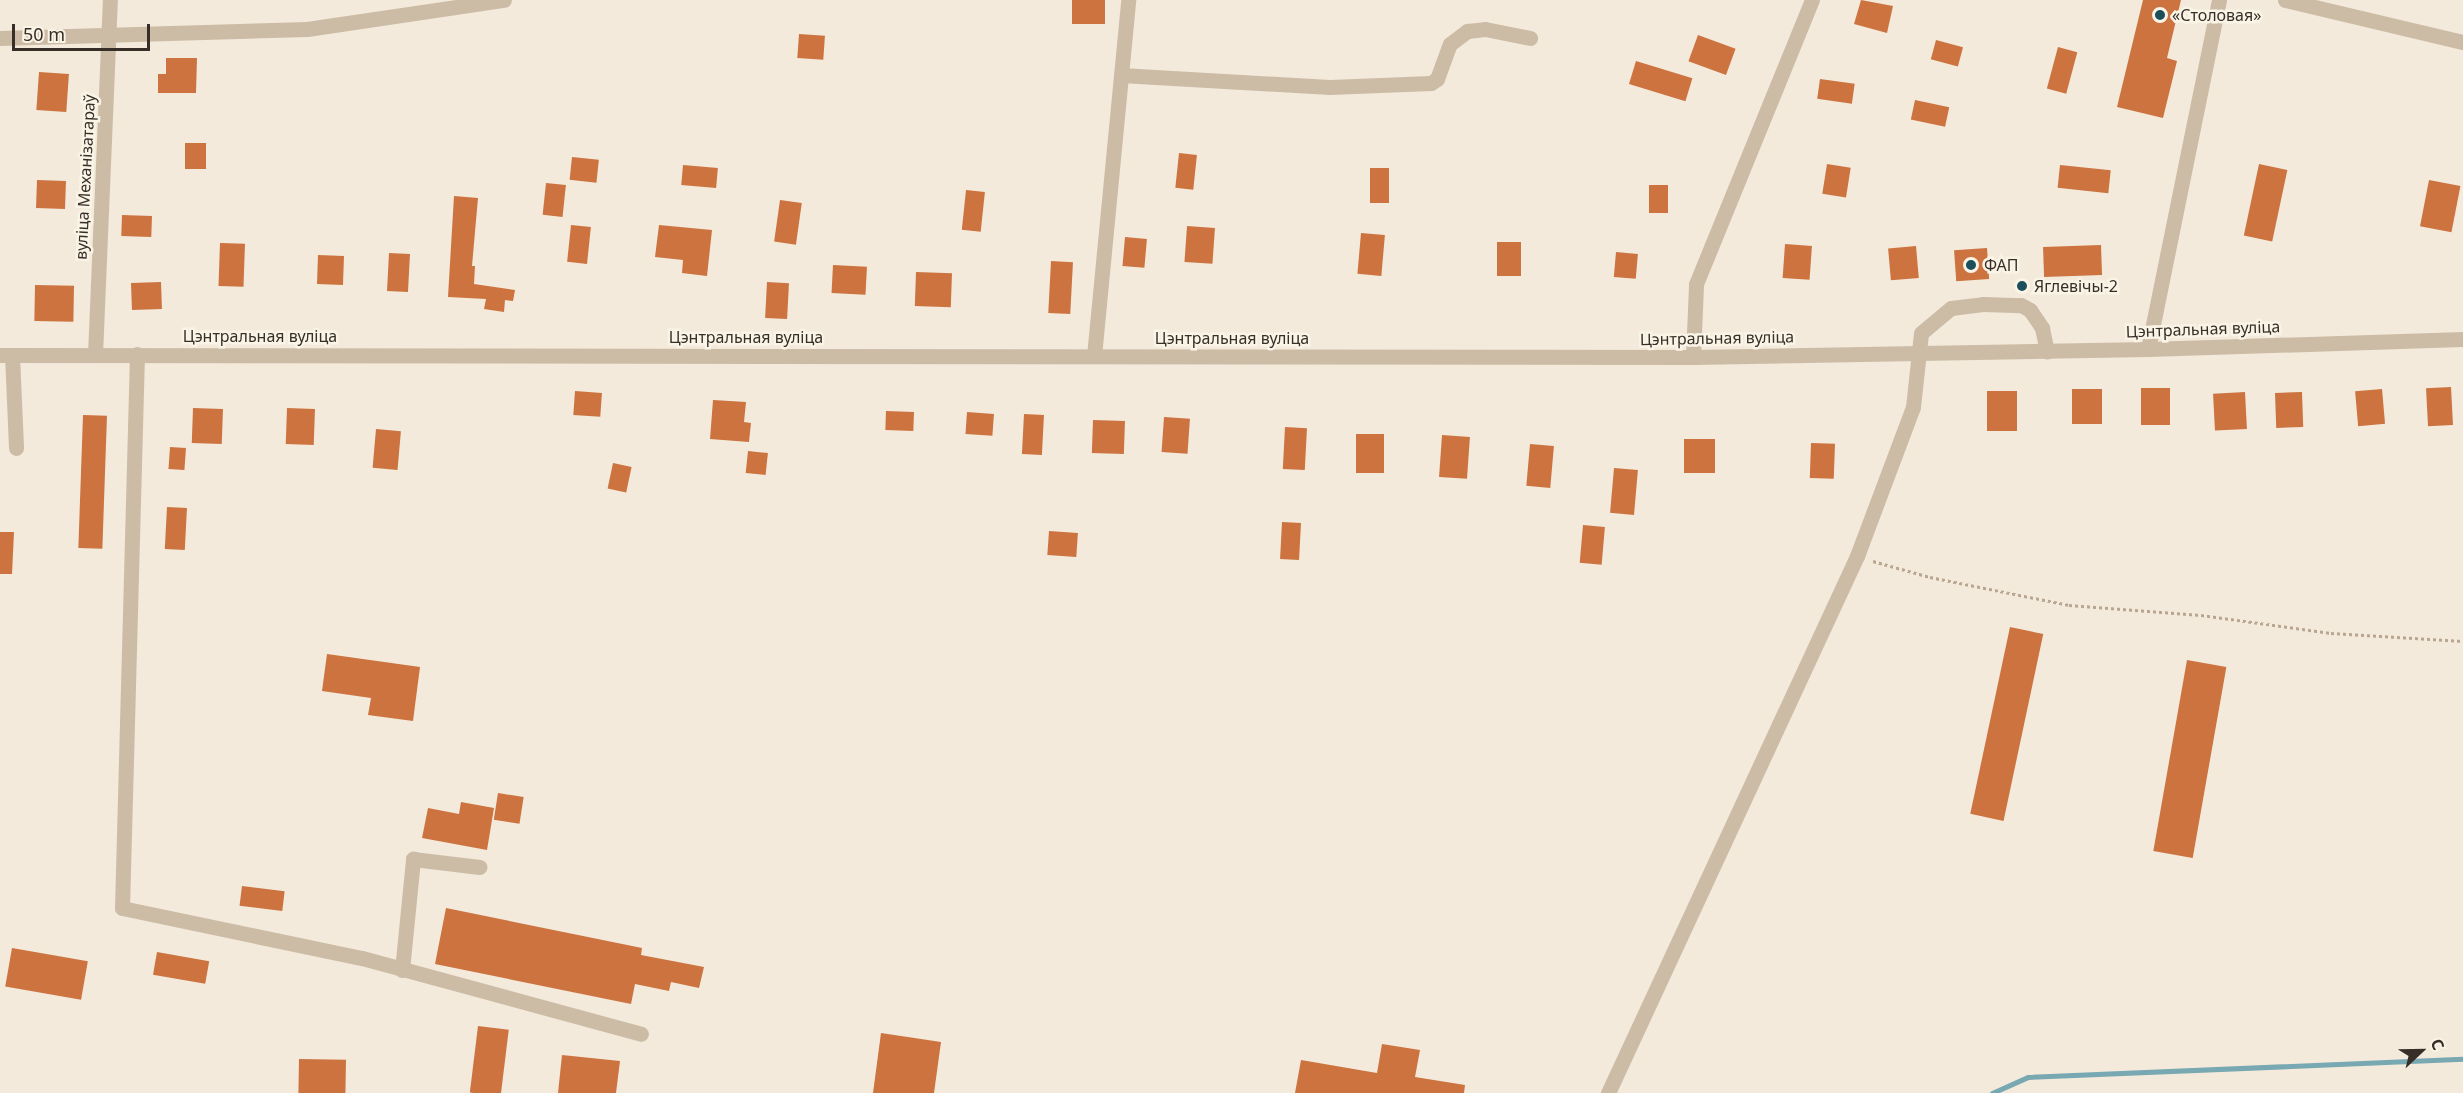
<!DOCTYPE html>
<html>
<head>
<meta charset="utf-8">
<style>
  body { margin:0 }
  #map { position:relative; width:2463px; height:1093px; overflow:hidden; background:#f3eadb; font-family:"Noto Sans",sans-serif }
  div>[style] { position:absolute }
  .stream>* { height:5px; margin:-2.5px; padding:0 2.5px; transform-origin:2.5px; border-radius:2.5px; background:#78a8b1 }
  .building>* { inset:0; background:#cc7340; transform-origin:0 0 }
  .path>* { height:3px; margin-top:-1.5px; transform-origin:0; background:repeating-linear-gradient(90deg,#b8a690 0 3px,transparent 0 6px) }
  .minor>* { height:15px; margin:-7.5px; padding:0 7.5px; transform-origin:7.5px; border-radius:7.5px; background:#ccbca6 }
  .dots>* { width:16px; height:16px; translate:-50% -50%; box-sizing:border-box; border:3px solid #faf4e7; border-radius:50% }
  span { translate:-50% -50%; white-space:nowrap; text-align:center; line-height:1.15; -webkit-text-stroke:5px #faf4e7; paint-order:stroke }
  .poi-label { font-size:16px; color:#372e27 }
  .left { translate:0 -50%; text-align:left }
  .street-label { font-size:16px; color:#372e27 }
  .north { position:absolute; left:2391px; top:1021px; width:60px; height:60px; -webkit-text-stroke:4px #faf4e7; paint-order:stroke; rotate:68deg; font-size:16px; font-weight:700; line-height:24px; text-align:center; color:#372e27 }
  .north::after { content:''; display:block; margin:auto; width:21px; height:27px; background:#372e27; clip-path:polygon(50% 0,100% 100%,50% 72%,0 100%) }
  .scale { position:absolute; left:12px; top:24px; width:138px; height:27px; box-sizing:border-box; border:3px solid #372e27; border-top:0; padding-left:8px; font-size:18px; line-height:21px; white-space:nowrap; color:#372e27; -webkit-text-stroke:4px #faf4e7; paint-order:stroke }
</style>
</head>
<body>
<div id="map">
  <div class="stream">
    <i style="left:1992px;top:1093px;width:39px;rotate:-24deg"></i>
    <i style="left:2028px;top:1077px;width:435px;rotate:-2.4deg"></i>
  </div>
  <div class="building">
    <i style="left:1072px;top:0;width:33px;height:24px"></i>
    <i style="clip-path:polygon(1861px 0,1893px 6px,1887px 33px,1854px 24px)"></i>
    <i style="clip-path:polygon(2143px 0,2181px 0,2167px 58px,2177px 61px,2163px 118px,2117px 107px)"></i>
    <i style="left:799px;top:34px;width:26px;height:24px;rotate:4deg"></i>
    <i style="left:1698px;top:35px;width:40px;height:28px;rotate:20deg"></i>
    <i style="left:1936px;top:40px;width:28px;height:20px;rotate:15deg"></i>
    <i style="left:2058px;top:47px;width:20px;height:43px;rotate:15deg"></i>
    <i style="clip-path:polygon(166px 58px,197px 58px,196px 93px,158px 93px,158px 74px,166px 74px)"></i>
    <i style="left:1636px;top:61px;width:59px;height:24px;rotate:17deg"></i>
    <i style="left:39px;top:72px;width:30px;height:38px;rotate:4deg"></i>
    <i style="left:1820px;top:79px;width:35px;height:20px;rotate:8deg"></i>
    <i style="left:1915px;top:100px;width:35px;height:20px;rotate:12deg"></i>
    <i style="left:185px;top:143px;width:21px;height:26px"></i>
    <i style="left:1179px;top:153px;width:18px;height:35px;rotate:6deg"></i>
    <i style="left:572px;top:157px;width:27px;height:23px;rotate:6deg"></i>
    <i style="left:1827px;top:164px;width:24px;height:30px;rotate:9deg"></i>
    <i style="left:2259px;top:164px;width:29px;height:73px;rotate:12deg"></i>
    <i style="left:683px;top:165px;width:35px;height:20px;rotate:5deg"></i>
    <i style="left:2060px;top:165px;width:51px;height:23px;rotate:6deg"></i>
    <i style="left:1370px;top:168px;width:19px;height:35px"></i>
    <i style="left:37px;top:180px;width:29px;height:28px;rotate:2deg"></i>
    <i style="left:2429px;top:180px;width:32px;height:47px;rotate:11deg"></i>
    <i style="left:546px;top:183px;width:20px;height:32px;rotate:6deg"></i>
    <i style="left:1649px;top:185px;width:19px;height:28px"></i>
    <i style="left:966px;top:190px;width:19px;height:40px;rotate:6deg"></i>
    <i style="clip-path:polygon(454px 196px,478px 198px,472px 266px,475px 266px,474px 284px,515px 290px,513px 301px,505px 300px,504px 312px,484px 309px,486px 299px,448px 297px)"></i>
    <i style="left:780px;top:200px;width:22px;height:42px;rotate:8deg"></i>
    <i style="left:122px;top:215px;width:30px;height:21px;rotate:2deg"></i>
    <i style="left:571px;top:225px;width:20px;height:37px;rotate:6deg"></i>
    <i style="clip-path:polygon(659px 225px,712px 230px,707px 276px,682px 273px,683px 260px,655px 257px)"></i>
    <i style="left:1187px;top:226px;width:28px;height:36px;rotate:4deg"></i>
    <i style="left:1361px;top:233px;width:24px;height:41px;rotate:5deg"></i>
    <i style="left:1125px;top:237px;width:22px;height:29px;rotate:5deg"></i>
    <i style="left:1497px;top:242px;width:24px;height:34px"></i>
    <i style="left:220px;top:243px;width:25px;height:43px;rotate:2deg"></i>
    <i style="left:1785px;top:244px;width:27px;height:34px;rotate:4deg"></i>
    <i style="left:2101px;top:245px;width:30px;height:58px;rotate:88deg"></i>
    <i style="left:1916px;top:246px;width:32px;height:28px;rotate:85deg"></i>
    <i style="left:1987px;top:248px;width:31px;height:33px;rotate:86deg"></i>
    <i style="left:1616px;top:252px;width:22px;height:25px;rotate:5deg"></i>
    <i style="left:389px;top:253px;width:21px;height:38px;rotate:3deg"></i>
    <i style="left:318px;top:255px;width:26px;height:29px;rotate:2deg"></i>
    <i style="left:1051px;top:261px;width:22px;height:52px;rotate:3deg"></i>
    <i style="left:833px;top:265px;width:34px;height:28px;rotate:3deg"></i>
    <i style="left:916px;top:272px;width:36px;height:34px;rotate:2deg"></i>
    <i style="left:161px;top:282px;width:27px;height:30px;rotate:88deg"></i>
    <i style="left:767px;top:282px;width:22px;height:36px;rotate:3deg"></i>
    <i style="left:35px;top:285px;width:39px;height:36px;rotate:1deg"></i>
    <i style="left:2451px;top:387px;width:38px;height:25px;rotate:87deg"></i>
    <i style="left:2141px;top:388px;width:29px;height:37px"></i>
    <i style="left:2072px;top:389px;width:30px;height:35px"></i>
    <i style="left:2382px;top:389px;width:35px;height:27px;rotate:85deg"></i>
    <i style="left:575px;top:391px;width:27px;height:24px;rotate:4deg"></i>
    <i style="left:2017px;top:391px;width:40px;height:30px;rotate:90deg"></i>
    <i style="left:2245px;top:392px;width:37px;height:32px;rotate:87deg"></i>
    <i style="left:2302px;top:392px;width:35px;height:27px;rotate:88deg"></i>
    <i style="clip-path:polygon(713px 400px,746px 402px,744px 422px,751px 423px,749px 442px,710px 439px)"></i>
    <i style="left:193px;top:408px;width:30px;height:35px;rotate:2deg"></i>
    <i style="left:287px;top:408px;width:28px;height:36px;rotate:2deg"></i>
    <i style="left:886px;top:411px;width:28px;height:19px;rotate:2deg"></i>
    <i style="left:967px;top:412px;width:27px;height:22px;rotate:4deg"></i>
    <i style="left:1024px;top:414px;width:20px;height:40px;rotate:3deg"></i>
    <i style="left:83px;top:415px;width:24px;height:133px;rotate:2deg"></i>
    <i style="left:1164px;top:417px;width:26px;height:35px;rotate:4deg"></i>
    <i style="left:1093px;top:420px;width:32px;height:33px;rotate:2deg"></i>
    <i style="left:1285px;top:427px;width:22px;height:42px;rotate:3deg"></i>
    <i style="left:376px;top:429px;width:25px;height:39px;rotate:5deg"></i>
    <i style="left:1356px;top:434px;width:28px;height:39px"></i>
    <i style="left:1442px;top:435px;width:28px;height:42px;rotate:4deg"></i>
    <i style="left:1684px;top:439px;width:31px;height:34px"></i>
    <i style="left:1811px;top:443px;width:24px;height:35px;rotate:2deg"></i>
    <i style="left:1530px;top:444px;width:24px;height:42px;rotate:5deg"></i>
    <i style="left:170px;top:447px;width:16px;height:22px;rotate:4deg"></i>
    <i style="left:748px;top:451px;width:20px;height:22px;rotate:6deg"></i>
    <i style="left:613px;top:463px;width:19px;height:26px;rotate:12deg"></i>
    <i style="left:1614px;top:468px;width:24px;height:45px;rotate:5deg"></i>
    <i style="left:167px;top:507px;width:20px;height:42px;rotate:3deg"></i>
    <i style="left:1282px;top:522px;width:19px;height:37px;rotate:3deg"></i>
    <i style="left:1583px;top:525px;width:22px;height:38px;rotate:5deg"></i>
    <i style="left:1049px;top:531px;width:29px;height:24px;rotate:4deg"></i>
    <i style="clip-path:polygon(0 532px,14px 532px,12px 574px,0 574px)"></i>
    <i style="left:2010px;top:627px;width:34px;height:191px;rotate:12deg"></i>
    <i style="clip-path:polygon(327px 654px,420px 667px,413px 721px,368px 715px,371px 698px,322px 691px)"></i>
    <i style="left:2187px;top:660px;width:40px;height:194px;rotate:10deg"></i>
    <i style="left:498px;top:793px;width:26px;height:27px;rotate:9deg"></i>
    <i style="clip-path:polygon(461px 802px,494px 808px,487px 850px,422px 838px,428px 808px,459px 814px)"></i>
    <i style="left:242px;top:886px;width:43px;height:20px;rotate:7deg"></i>
    <i style="clip-path:polygon(446px 908px,642px 948px,641px 955px,704px 967px,699px 988px,671px 982px,669px 991px,635px 984px,631px 1004px,435px 964px)"></i>
    <i style="left:12px;top:948px;width:77px;height:39px;rotate:10deg"></i>
    <i style="left:157px;top:952px;width:53px;height:23px;rotate:10deg"></i>
    <i style="left:478px;top:1026px;width:31px;height:67px;rotate:7deg"></i>
    <i style="clip-path:polygon(881px 1033px,941px 1042px,934px 1093px,873px 1093px)"></i>
    <i style="clip-path:polygon(1382px 1044px,1420px 1050px,1415px 1077px,1465px 1085px,1464px 1093px,1295px 1093px,1301px 1060px,1377px 1073px)"></i>
    <i style="clip-path:polygon(562px 1055px,620px 1061px,616px 1093px,558px 1093px)"></i>
    <i style="left:299px;top:1059px;width:47px;height:34px;rotate:1deg"></i>
  </div>
  <div class="path">
    <i style="left:1873px;top:561px;width:59px;rotate:15.7deg"></i>
    <i style="left:1930px;top:577px;width:142px;rotate:11.4deg"></i>
    <i style="left:2069px;top:605px;width:132px;rotate:4.3deg"></i>
    <i style="left:2201px;top:615px;width:131px;rotate:7.9deg"></i>
    <i style="left:2331px;top:633px;width:132px;rotate:3.5deg"></i>
  </div>
  <div class="minor">
    <i style="left:2285px;top:0;width:183px;rotate:13.3deg"></i>
    <i style="left:0;top:38px;width:307px;rotate:-1.7deg"></i>
    <i style="left:307px;top:29px;width:199px;rotate:-8.4deg"></i>
    <i style="left:1121px;top:75px;width:209px;rotate:3.3deg"></i>
    <i style="left:1330px;top:87px;width:101px;rotate:-2.3deg"></i>
    <i style="left:1431px;top:83px;width:7px;rotate:-34deg"></i>
    <i style="left:1437px;top:79px;width:37px;rotate:-70deg"></i>
    <i style="left:1450px;top:44px;width:21px;rotate:-37deg"></i>
    <i style="left:1467px;top:31px;width:18px;rotate:-6deg"></i>
    <i style="left:1485px;top:29px;width:46px;rotate:11.3deg"></i>
    <i style="left:2148px;top:349px;width:356px;rotate:-78.5deg"></i>
    <i style="left:137px;top:354px;width:554px;rotate:91.55deg"></i>
    <i style="left:122px;top:908px;width:245px;rotate:11.8deg"></i>
    <i style="left:362px;top:958px;width:289px;rotate:15.2deg"></i>
    <i style="left:0;top:355px;width:1693px;rotate:0.07deg"></i>
    <i style="left:1693px;top:357px;width:455px;rotate:-1deg"></i>
    <i style="left:2148px;top:349px;width:315px;rotate:-1.8deg"></i>
    <i style="left:12px;top:355px;width:93px;rotate:87.5deg"></i>
    <i style="left:95px;top:355px;width:355px;rotate:-87.6deg"></i>
    <i style="left:1094px;top:356px;width:358px;rotate:-84.5deg"></i>
    <i style="left:1693px;top:357px;width:73px;rotate:-87.6deg"></i>
    <i style="left:1696px;top:284px;width:307px;rotate:-67.8deg"></i>
    <i style="left:402px;top:970px;width:112px;rotate:-84.3deg"></i>
    <i style="left:413px;top:859px;width:67px;rotate:6.8deg"></i>
    <i style="left:1608px;top:1093px;width:592px;rotate:-65.12deg"></i>
    <i style="left:1857px;top:556px;width:159px;rotate:-69.4deg"></i>
    <i style="left:1913px;top:407px;width:74px;rotate:-83.8deg"></i>
    <i style="left:1921px;top:333px;width:39px;rotate:-40deg"></i>
    <i style="left:1951px;top:308px;width:32px;rotate:-7deg"></i>
    <i style="left:1983px;top:304px;width:38px;rotate:2deg"></i>
    <i style="left:2021px;top:305px;width:10px;rotate:29deg"></i>
    <i style="left:2030px;top:310px;width:22px;rotate:56deg"></i>
    <i style="left:2042px;top:328px;width:24px;rotate:78deg"></i>
  </div>
  <div class="dots">
    <i style="left:2160px;top:15px;background:#1b4f5b"></i>
    <i style="left:1971px;top:265px;background:#1b4f5b"></i>
    <i style="left:2022px;top:286px;background:#1b4f5b"></i>
  </div>
  <div class="poi-label">
    <span class="left" style="left:2172px;top:15px">«Столовая»</span>
    <span class="left" style="left:1984px;top:265px">ФАП</span>
    <span class="left" style="left:2034px;top:286px">Яглевічы-2</span>
  </div>
  <div class="street-label">
    <span style="left:85px;top:177px;rotate:-87deg">вуліца Механізатараў</span>
    <span style="left:2203px;top:329px;rotate:-2deg">Цэнтральная вуліца</span>
    <span style="left:260px;top:336px">Цэнтральная вуліца</span>
    <span style="left:746px;top:337px">Цэнтральная вуліца</span>
    <span style="left:1232px;top:338px">Цэнтральная вуліца</span>
    <span style="left:1717px;top:338px;rotate:-1deg">Цэнтральная вуліца</span>
  </div>
  <div class="north">С</div>
  <div class="scale">50 m</div>
</div>
</body>
</html>
